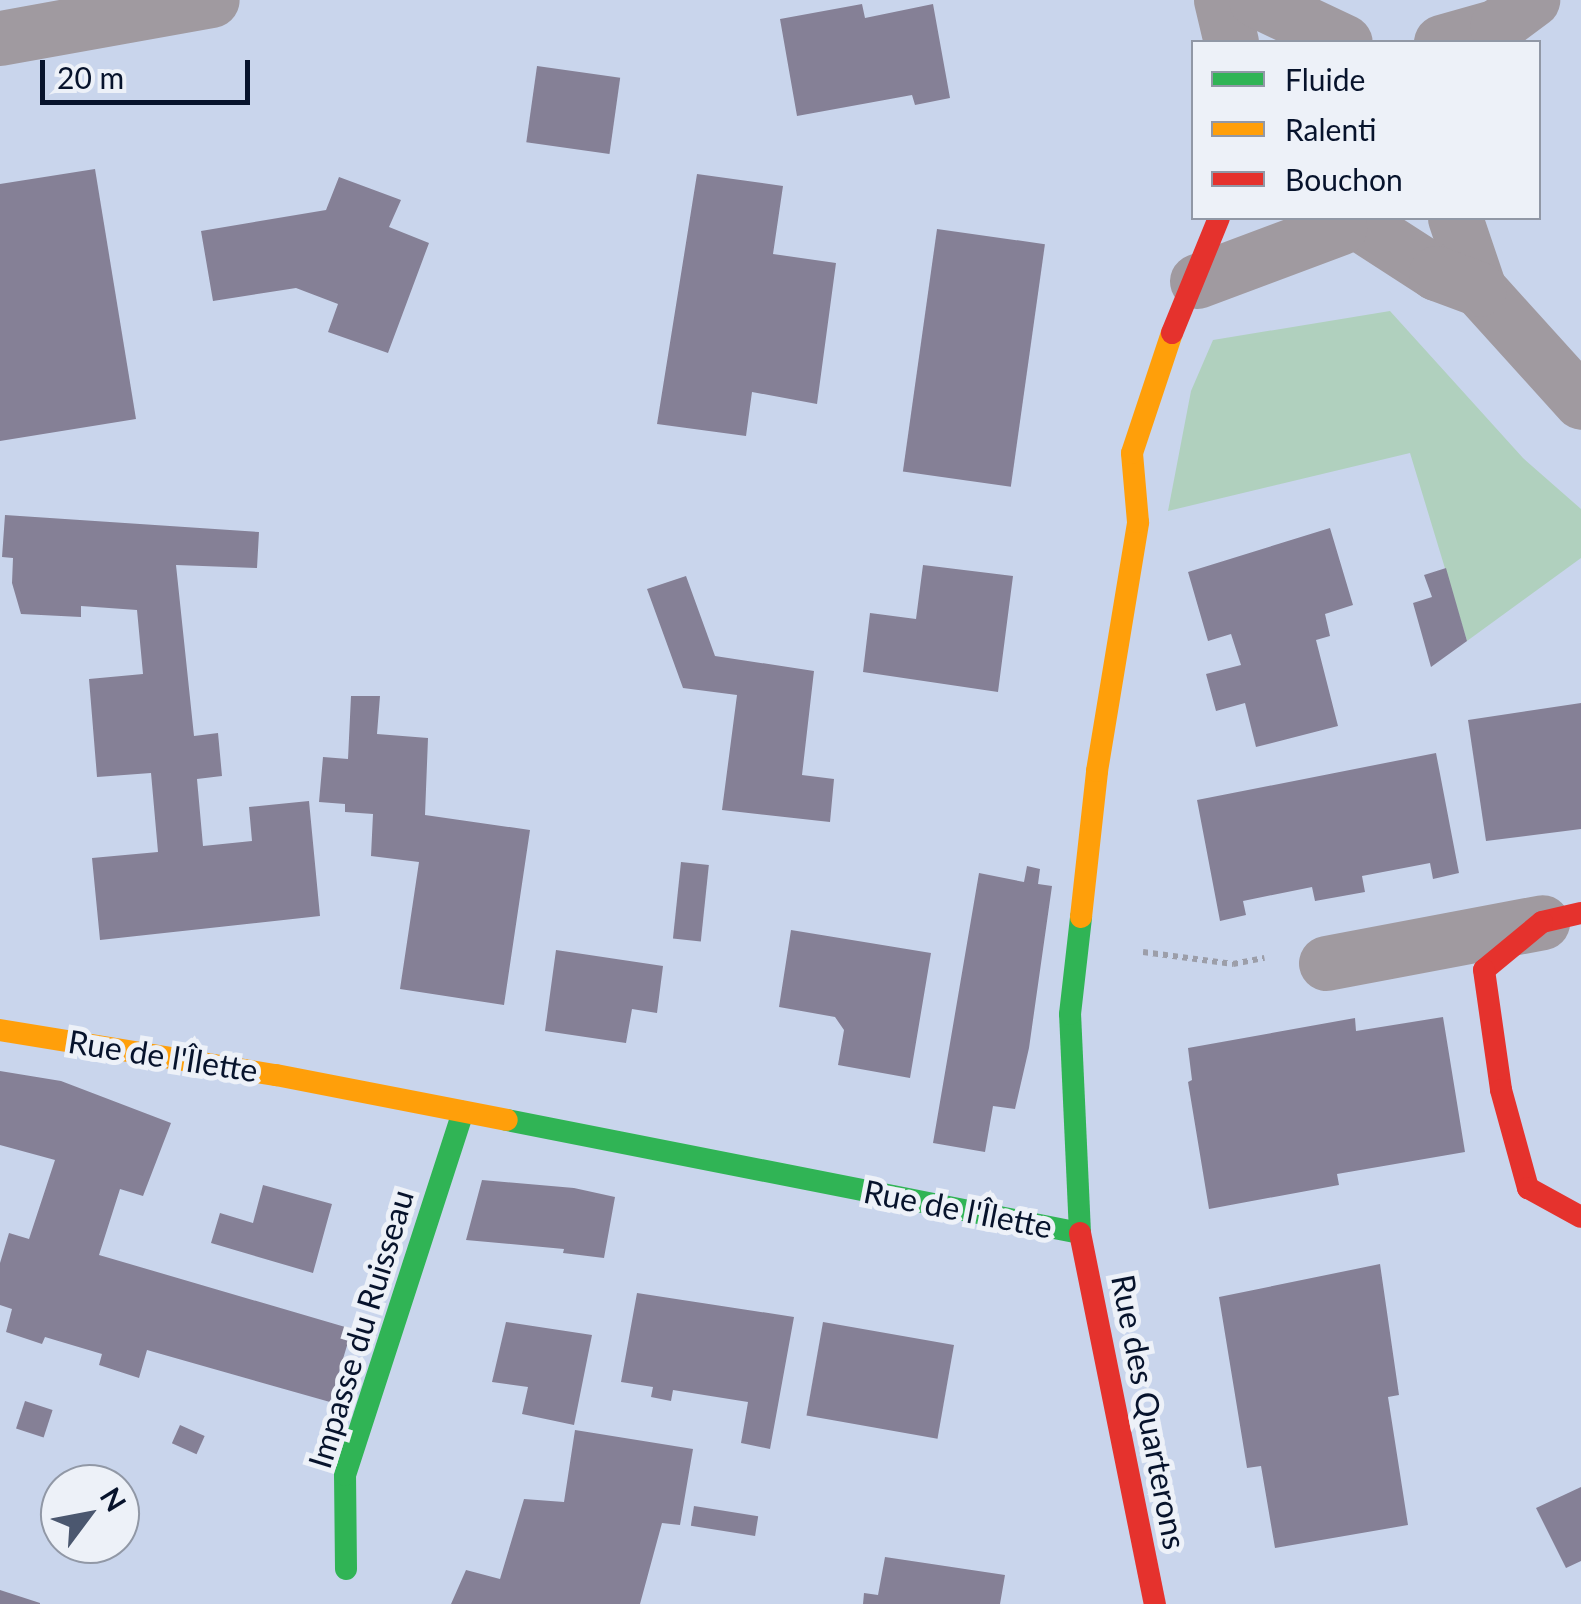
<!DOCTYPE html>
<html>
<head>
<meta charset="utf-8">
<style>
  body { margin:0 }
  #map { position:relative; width:1581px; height:1604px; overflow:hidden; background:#c9d5ec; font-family:Lato,sans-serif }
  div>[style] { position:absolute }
  .green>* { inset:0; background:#b0d0be }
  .building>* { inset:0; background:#858096; transform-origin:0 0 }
  .path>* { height:6px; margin-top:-3px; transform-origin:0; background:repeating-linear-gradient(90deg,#9c9ea9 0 5px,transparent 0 10px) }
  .street>* { height:55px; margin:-27.5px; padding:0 27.5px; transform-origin:27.5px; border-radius:27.5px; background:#a09aa0 }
  .fast>* { height:22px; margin:-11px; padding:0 11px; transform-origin:11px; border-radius:11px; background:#30b455 }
  .slow>* { height:22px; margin:-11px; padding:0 11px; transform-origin:11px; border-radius:11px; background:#ff9f0a }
  .jam>* { height:22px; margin:-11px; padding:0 11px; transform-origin:11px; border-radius:11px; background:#e5322d }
  span { translate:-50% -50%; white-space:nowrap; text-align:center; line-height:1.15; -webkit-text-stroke:10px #edf1f8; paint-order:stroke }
  .street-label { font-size:32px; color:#07132c }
  .legend { position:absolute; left:1191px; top:40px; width:350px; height:180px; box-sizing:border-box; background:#edf1f8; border:2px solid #9198a6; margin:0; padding:12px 18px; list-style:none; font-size:30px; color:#07132c }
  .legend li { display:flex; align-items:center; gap:20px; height:50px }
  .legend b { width:50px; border:2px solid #9198a6 }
  .north { position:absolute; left:40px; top:1464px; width:100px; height:100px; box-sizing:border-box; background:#edf1f8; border:2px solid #9198a6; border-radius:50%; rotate:58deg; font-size:28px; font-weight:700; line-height:40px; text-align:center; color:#07132c }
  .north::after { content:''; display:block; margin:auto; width:35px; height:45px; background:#4b576f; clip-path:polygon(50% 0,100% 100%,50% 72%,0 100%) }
  .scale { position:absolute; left:40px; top:60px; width:210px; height:45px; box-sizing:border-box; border:5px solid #07132c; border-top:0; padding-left:12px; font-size:30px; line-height:35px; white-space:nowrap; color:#07132c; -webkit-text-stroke:8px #edf1f8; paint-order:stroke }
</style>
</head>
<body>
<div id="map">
  <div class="green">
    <i style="clip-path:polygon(1390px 311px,1523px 458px,1581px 509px,1581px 558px,1467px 641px,1410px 453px,1168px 511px,1191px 391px,1213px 340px)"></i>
  </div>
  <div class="building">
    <i style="clip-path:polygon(862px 4px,865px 18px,933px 4px,950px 98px,915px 105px,912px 95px,797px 116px,780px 19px)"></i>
    <i style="left:537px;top:66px;width:84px;height:77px;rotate:8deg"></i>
    <i style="clip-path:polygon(95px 169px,136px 419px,0 441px,0 184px)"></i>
    <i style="clip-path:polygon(697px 174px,783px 186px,773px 254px,836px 263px,817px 404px,752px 392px,746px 436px,657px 424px)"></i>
    <i style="clip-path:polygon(339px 177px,401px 200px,389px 227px,429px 243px,388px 353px,328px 332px,338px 304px,296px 288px,213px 301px,201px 231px,326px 210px)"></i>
    <i style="left:937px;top:229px;width:109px;height:245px;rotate:8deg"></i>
    <i style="clip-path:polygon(5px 515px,259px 532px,257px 568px,176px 565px,194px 736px,218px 733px,222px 776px,197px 779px,203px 846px,252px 841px,249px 807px,309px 801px,320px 916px,100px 940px,92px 858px,158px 852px,151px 773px,97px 777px,89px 679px,143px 674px,137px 610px,81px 606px,81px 617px,21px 614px,12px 583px,13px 558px,2px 557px)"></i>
    <i style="clip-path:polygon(1330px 528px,1353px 605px,1325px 614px,1330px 636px,1316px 640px,1338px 726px,1256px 747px,1245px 703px,1216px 711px,1206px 674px,1241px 665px,1231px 634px,1208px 641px,1188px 572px)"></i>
    <i style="clip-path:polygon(923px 565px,1013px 576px,998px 692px,863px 672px,870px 613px,916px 619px)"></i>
    <i style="clip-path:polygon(1446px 568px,1467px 641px,1431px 667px,1413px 603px,1432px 597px,1424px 575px)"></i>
    <i style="clip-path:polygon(686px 576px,715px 656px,814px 671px,802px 775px,834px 779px,830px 822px,722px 810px,737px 695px,683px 688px,647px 589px)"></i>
    <i style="clip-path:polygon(351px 696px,380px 696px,377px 734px,428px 738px,425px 815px,530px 830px,504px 1005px,400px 989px,419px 862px,371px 856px,373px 814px,345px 812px,345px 804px,319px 802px,323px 757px,348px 759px)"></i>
    <i style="clip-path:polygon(1581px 703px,1581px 829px,1486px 841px,1468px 720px)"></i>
    <i style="clip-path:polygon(1436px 753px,1459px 873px,1433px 879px,1430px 863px,1362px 876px,1365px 892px,1315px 901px,1312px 887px,1243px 901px,1246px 915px,1220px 921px,1197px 800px)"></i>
    <i style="left:681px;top:862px;width:28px;height:77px;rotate:6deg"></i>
    <i style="clip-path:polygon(1027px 866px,1040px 869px,1038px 884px,1052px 886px,1029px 1048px,1015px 1109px,993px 1106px,985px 1152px,933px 1143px,979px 873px,1024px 882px)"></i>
    <i style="clip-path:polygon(791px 930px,931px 953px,910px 1078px,838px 1065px,844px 1030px,835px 1017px,779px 1007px)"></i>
    <i style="clip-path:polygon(556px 950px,663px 966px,657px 1013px,632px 1009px,626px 1043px,545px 1031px)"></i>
    <i style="clip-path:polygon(1443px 1017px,1465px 1152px,1337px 1174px,1339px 1185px,1209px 1209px,1188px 1082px,1192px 1080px,1188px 1048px,1355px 1018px,1356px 1031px)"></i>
    <i style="clip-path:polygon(0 1071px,61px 1081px,171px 1123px,143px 1196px,120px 1189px,99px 1255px,352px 1329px,330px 1402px,147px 1350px,139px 1378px,99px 1365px,102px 1354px,45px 1337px,42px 1344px,6px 1332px,12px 1309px,0 1305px,0 1263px,9px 1233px,29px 1239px,55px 1160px,0 1145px)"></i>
    <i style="clip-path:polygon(482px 1180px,574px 1188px,615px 1197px,604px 1258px,563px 1253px,564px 1249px,466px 1240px)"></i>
    <i style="clip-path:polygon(263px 1185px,332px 1204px,313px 1273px,211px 1243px,220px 1213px,253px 1223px)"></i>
    <i style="clip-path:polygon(1380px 1264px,1399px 1395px,1388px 1397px,1408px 1525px,1275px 1548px,1261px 1466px,1247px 1468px,1219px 1297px)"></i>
    <i style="clip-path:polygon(637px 1293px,794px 1317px,770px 1449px,741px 1443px,748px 1402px,673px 1390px,671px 1401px,651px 1397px,653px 1387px,621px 1382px)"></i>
    <i style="clip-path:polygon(506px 1322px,592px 1335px,574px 1425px,522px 1414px,528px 1387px,492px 1382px)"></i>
    <i style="left:823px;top:1322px;width:133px;height:95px;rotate:10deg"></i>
    <i style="left:25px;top:1401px;width:29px;height:29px;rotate:18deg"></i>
    <i style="left:180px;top:1425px;width:27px;height:20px;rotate:24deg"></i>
    <i style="clip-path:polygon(575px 1430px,693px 1449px,680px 1525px,662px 1523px,640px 1604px,451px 1604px,466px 1570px,500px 1579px,524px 1499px,564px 1502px)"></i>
    <i style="clip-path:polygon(1581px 1487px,1581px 1561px,1566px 1568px,1536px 1508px)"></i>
    <i style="left:694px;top:1506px;width:65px;height:20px;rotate:9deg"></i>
    <i style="clip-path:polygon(885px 1557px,1005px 1575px,1000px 1604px,863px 1604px,864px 1593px,878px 1595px)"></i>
    <i style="clip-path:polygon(0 1590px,40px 1603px,40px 1604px,0 1604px)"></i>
  </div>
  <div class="path">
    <i style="left:1143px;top:952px;width:91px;rotate:7.6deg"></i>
    <i style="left:1233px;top:964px;width:32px;rotate:-11deg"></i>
  </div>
  <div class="street">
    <i style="left:1221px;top:0;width:43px;rotate:76.6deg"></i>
    <i style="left:1256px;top:0;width:98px;rotate:25.3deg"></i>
    <i style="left:0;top:38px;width:215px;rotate:-10.2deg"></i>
    <i style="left:1441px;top:42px;width:58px;rotate:-15.9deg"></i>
    <i style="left:1497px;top:26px;width:44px;rotate:-36.6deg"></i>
    <i style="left:1455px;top:218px;width:75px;rotate:71.3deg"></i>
    <i style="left:1479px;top:289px;width:152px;rotate:47.9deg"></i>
    <i style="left:1365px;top:227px;width:85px;rotate:32.9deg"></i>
    <i style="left:1436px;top:273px;width:46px;rotate:20.4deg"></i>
    <i style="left:1197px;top:281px;width:152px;rotate:-20.5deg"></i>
    <i style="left:1326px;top:963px;width:220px;rotate:-10.7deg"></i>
  </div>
  <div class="fast">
    <i style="left:507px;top:1120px;width:584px;rotate:11.16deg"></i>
    <i style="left:1080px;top:1233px;width:219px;rotate:-92.6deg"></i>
    <i style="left:1070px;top:1014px;width:98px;rotate:-83.5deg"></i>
    <i style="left:346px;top:1569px;width:94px;rotate:-90.6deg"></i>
    <i style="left:345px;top:1475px;width:382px;rotate:-72deg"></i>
  </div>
  <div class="slow">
    <i style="left:1081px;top:917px;width:147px;rotate:-83.7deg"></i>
    <i style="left:1097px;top:771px;width:252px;rotate:-80.6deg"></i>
    <i style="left:1138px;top:522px;width:69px;rotate:-95deg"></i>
    <i style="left:1132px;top:453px;width:126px;rotate:-71.6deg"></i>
    <i style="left:0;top:1030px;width:280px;rotate:9.3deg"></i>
    <i style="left:276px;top:1075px;width:235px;rotate:11deg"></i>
  </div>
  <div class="jam">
    <i style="left:1172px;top:333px;width:124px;rotate:-67.8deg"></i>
    <i style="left:1581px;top:913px;width:40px;rotate:167deg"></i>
    <i style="left:1542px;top:922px;width:75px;rotate:140.4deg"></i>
    <i style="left:1484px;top:970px;width:121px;rotate:81.9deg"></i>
    <i style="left:1501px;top:1090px;width:102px;rotate:74.6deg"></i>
    <i style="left:1528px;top:1188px;width:60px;rotate:28.7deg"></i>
    <i style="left:1080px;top:1233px;width:379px;rotate:78.6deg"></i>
  </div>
  <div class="street-label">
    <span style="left:163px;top:1056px;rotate:9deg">Rue de l'Îlette</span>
    <span style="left:958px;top:1209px;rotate:11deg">Rue de l'Îlette</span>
    <span style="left:361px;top:1329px;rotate:-73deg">Impasse du Ruisseau</span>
    <span style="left:1149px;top:1412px;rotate:79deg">Rue des Quarterons</span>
  </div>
  <ul class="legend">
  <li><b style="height:12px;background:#30b455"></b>Fluide</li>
  <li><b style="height:12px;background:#ff9f0a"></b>Ralenti</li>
  <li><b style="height:12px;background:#e5322d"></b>Bouchon</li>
  </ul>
  <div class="north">N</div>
  <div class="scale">20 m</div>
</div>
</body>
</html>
